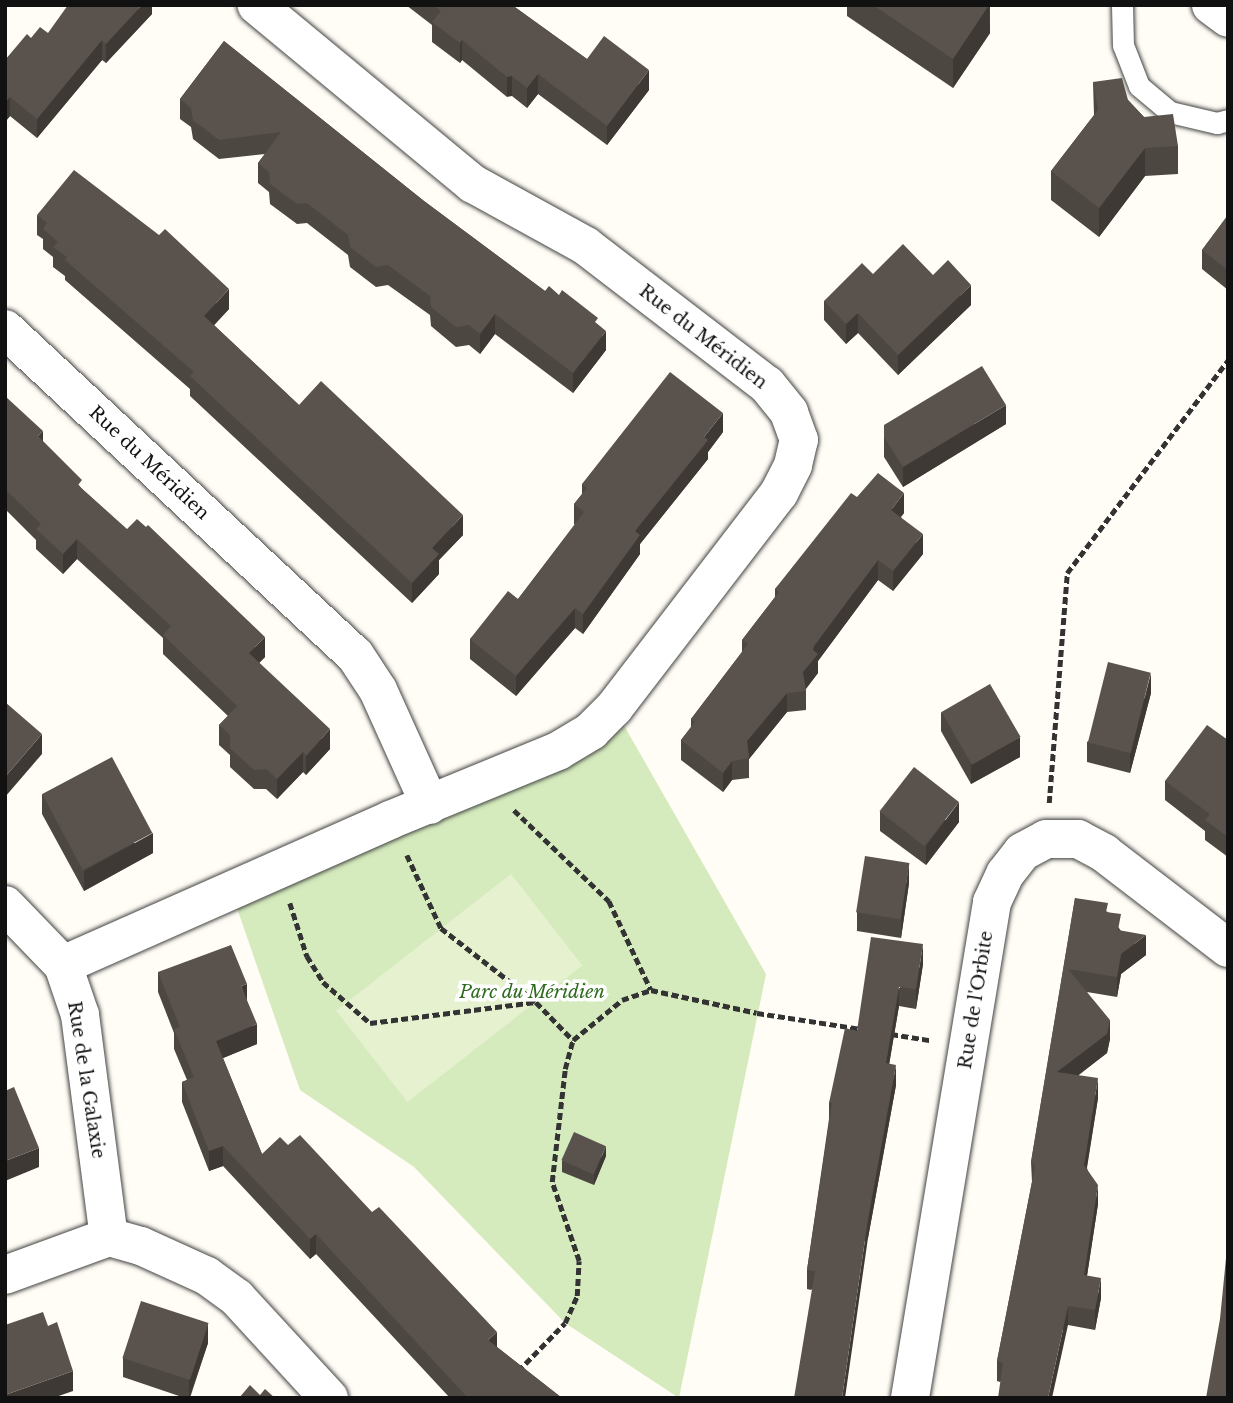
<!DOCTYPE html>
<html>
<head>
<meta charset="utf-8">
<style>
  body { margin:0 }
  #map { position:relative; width:1233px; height:1403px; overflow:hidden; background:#fffdf5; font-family:"Libre Baskerville",serif }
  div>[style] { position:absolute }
  .green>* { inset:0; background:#d5ebbd }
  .pitch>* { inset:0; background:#e6f2cf; transform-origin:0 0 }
  .path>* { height:4.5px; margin-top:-2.25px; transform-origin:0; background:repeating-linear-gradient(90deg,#333 0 7px,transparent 0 10.5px) }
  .roads { filter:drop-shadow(0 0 2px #444) drop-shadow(0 0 2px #444) }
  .lane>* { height:21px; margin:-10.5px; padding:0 10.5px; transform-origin:10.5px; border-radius:10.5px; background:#fff }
  .street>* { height:38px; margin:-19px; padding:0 19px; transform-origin:19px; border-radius:19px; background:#fff }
  .wall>* { inset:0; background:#4d4742 }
  .shaded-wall>* { inset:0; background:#3f3936; transform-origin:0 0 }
  .building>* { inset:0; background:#5a524d; transform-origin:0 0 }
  span { translate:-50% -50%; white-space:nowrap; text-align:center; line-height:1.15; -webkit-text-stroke:7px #fff; paint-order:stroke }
  .street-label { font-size:18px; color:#111 }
  .park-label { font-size:18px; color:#2f6b1f; font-style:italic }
  .frame { position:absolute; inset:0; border:7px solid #111; pointer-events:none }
</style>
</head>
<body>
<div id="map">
  <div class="green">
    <i style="clip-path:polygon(614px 708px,766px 974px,679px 1398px,565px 1323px,414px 1167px,300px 1090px,231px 891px)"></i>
  </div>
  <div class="pitch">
    <i style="left:511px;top:874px;width:116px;height:222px;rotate:52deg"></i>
  </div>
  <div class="path">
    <i style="left:1049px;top:803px;width:231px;rotate:-85.5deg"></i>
    <i style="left:1067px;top:573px;width:267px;rotate:-52.9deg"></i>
    <i style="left:514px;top:810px;width:132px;rotate:43.8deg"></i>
    <i style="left:609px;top:901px;width:98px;rotate:64.7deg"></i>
    <i style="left:407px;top:855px;width:81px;rotate:65deg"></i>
    <i style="left:441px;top:928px;width:120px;rotate:37.9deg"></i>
    <i style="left:536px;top:1002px;width:53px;rotate:45.8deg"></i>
    <i style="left:290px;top:903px;width:56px;rotate:72.2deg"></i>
    <i style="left:307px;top:956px;width:31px;rotate:58deg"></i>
    <i style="left:323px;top:982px;width:62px;rotate:41.1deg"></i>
    <i style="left:370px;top:1023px;width:167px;rotate:-7.2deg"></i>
    <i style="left:891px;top:1034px;width:39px;rotate:9deg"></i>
    <i style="left:518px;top:1371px;width:67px;rotate:-45.6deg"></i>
    <i style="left:565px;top:1323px;width:30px;rotate:-66deg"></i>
    <i style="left:577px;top:1296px;width:35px;rotate:-87deg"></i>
    <i style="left:579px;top:1261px;width:83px;rotate:-108.9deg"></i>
    <i style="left:552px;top:1182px;width:114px;rotate:-83.4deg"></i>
    <i style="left:565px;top:1069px;width:30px;rotate:-75deg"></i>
    <i style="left:573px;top:1040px;width:63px;rotate:-39.2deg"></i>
    <i style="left:622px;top:1000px;width:31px;rotate:-19deg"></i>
    <i style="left:651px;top:990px;width:108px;rotate:12.2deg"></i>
    <i style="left:757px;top:1013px;width:105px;rotate:8.7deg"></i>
  </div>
  <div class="roads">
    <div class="lane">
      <i style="left:1122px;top:5px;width:40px;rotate:88.6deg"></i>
      <i style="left:1123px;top:45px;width:44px;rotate:68.7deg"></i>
      <i style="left:1139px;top:86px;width:40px;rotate:40deg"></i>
      <i style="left:1170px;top:112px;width:48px;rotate:13.2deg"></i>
      <i style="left:1217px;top:123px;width:11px;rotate:-15deg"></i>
    </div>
    <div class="street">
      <i style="left:1211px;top:5px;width:21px;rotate:37deg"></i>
      <i style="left:5px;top:329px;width:478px;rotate:43deg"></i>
      <i style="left:355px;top:655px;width:42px;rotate:56.7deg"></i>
      <i style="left:378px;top:690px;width:126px;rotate:65.7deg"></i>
      <i style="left:5px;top:905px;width:83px;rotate:46deg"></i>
      <i style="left:63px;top:965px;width:53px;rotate:71.2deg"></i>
      <i style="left:80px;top:1015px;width:224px;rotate:82.6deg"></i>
      <i style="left:63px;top:965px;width:358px;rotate:-23.9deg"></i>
      <i style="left:390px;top:820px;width:182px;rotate:-22.3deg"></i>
      <i style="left:558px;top:751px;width:39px;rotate:-31deg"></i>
      <i style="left:591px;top:731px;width:33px;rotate:-45deg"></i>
      <i style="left:614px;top:708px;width:271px;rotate:-52.5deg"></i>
      <i style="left:779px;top:493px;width:31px;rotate:-63deg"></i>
      <i style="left:793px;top:465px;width:26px;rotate:-77deg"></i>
      <i style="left:799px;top:440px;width:30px;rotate:-110deg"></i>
      <i style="left:789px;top:412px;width:35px;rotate:-129deg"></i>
      <i style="left:767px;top:385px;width:228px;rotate:-142.5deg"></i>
      <i style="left:586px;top:246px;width:129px;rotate:-151.2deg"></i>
      <i style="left:473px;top:184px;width:281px;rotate:-140.4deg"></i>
      <i style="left:5px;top:1275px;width:111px;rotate:-20.1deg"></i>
      <i style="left:109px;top:1237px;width:33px;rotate:16deg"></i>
      <i style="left:141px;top:1246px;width:72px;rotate:24.4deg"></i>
      <i style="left:207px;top:1276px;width:37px;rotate:36deg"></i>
      <i style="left:237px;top:1298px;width:136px;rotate:47.4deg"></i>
      <i style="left:910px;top:1398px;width:503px;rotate:-80.61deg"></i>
      <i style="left:992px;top:902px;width:31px;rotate:-65deg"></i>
      <i style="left:1005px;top:874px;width:28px;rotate:-52deg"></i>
      <i style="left:1022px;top:852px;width:27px;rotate:-28deg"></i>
      <i style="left:1046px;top:839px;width:32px"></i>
      <i style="left:1078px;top:839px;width:30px;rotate:28deg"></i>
      <i style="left:1104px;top:853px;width:156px;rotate:37.5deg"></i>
    </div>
  </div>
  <div class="wall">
    <i style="clip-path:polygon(152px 5px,152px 14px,106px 63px,102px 60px,37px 138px,10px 116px,5px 122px,5px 60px,31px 38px)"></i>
    <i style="clip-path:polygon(406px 5px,512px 5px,587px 59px,649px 90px,607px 145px,538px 94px,527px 108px,512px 96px,507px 97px,462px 60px,460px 63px,432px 42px,432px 25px)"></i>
    <i style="clip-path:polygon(847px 5px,990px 5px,990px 33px,953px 88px,847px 16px)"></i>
    <i style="clip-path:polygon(224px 41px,424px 201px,545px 291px,598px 325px,606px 350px,573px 393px,495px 334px,480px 354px,469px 345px,456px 347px,431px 326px,430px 315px,388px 285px,376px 287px,350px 267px,348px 255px,307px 223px,297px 224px,270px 204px,269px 192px,258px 183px,258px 163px,265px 154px,219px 159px,193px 139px,191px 127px,180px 119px,180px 99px)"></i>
    <i style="clip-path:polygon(1093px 82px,1128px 100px,1144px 117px,1178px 146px,1178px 174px,1145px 176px,1099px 237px,1051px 200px,1051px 171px,1094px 115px)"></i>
    <i style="clip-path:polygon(37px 215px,229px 309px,214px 325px,299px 405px,463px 535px,439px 560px,439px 574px,412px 603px,190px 396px,190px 389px,65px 280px,65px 276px,53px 267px,53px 257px,43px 249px,43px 239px,37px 235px)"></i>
    <i style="clip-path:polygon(1228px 215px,1228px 290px,1202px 269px,1202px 250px)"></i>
    <i style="clip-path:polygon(933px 275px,971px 305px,898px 375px,858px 333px,846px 344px,824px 320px,824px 301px)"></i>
    <i style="clip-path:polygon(5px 396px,82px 489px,265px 657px,259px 663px,330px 749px,306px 775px,303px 772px,277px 799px,266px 789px,254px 789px,230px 767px,230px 755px,219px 745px,219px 725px,228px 716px,163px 654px,163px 638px,77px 559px,63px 574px,36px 549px,36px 540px,5px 509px)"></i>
    <i style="clip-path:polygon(1006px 424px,903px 487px,884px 457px,884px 425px)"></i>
    <i style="clip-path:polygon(723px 432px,708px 452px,708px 459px,640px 544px,640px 554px,583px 634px,575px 628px,516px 696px,470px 659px,470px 639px,518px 599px,575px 525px,574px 524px,574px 504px,582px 494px,582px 484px)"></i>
    <i style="clip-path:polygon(857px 497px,904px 513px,901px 517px,923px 554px,893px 591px,878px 580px,818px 661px,818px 673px,806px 689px,806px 710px,787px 712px,749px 759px,749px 778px,732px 780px,723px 792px,681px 760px,681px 740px,691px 727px,691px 719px,742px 652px,742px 640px,775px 597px,775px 589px)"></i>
    <i style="clip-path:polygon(1151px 693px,1130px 773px,1087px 762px,1087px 742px)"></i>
    <i style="clip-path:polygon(941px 712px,1020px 757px,971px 784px,941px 731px)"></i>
    <i style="clip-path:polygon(1228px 740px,1228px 857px,1205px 840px,1205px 831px,1165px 800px,1165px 781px)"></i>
    <i style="clip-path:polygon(42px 794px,153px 853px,84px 891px,42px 814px)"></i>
    <i style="clip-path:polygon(880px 811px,959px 822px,926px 865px,880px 831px)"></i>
    <i style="clip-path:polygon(909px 883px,901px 938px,857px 931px,857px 912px)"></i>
    <i style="clip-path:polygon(1075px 898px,1108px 912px,1121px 931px,1146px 955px,1121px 974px,1117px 997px,1087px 992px,1110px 1039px,1107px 1053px,1078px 1075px,1098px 1098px,1087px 1168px,1098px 1204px,1087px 1276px,1101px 1298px,1095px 1330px,1068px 1325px,1000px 1382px,997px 1381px,997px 1361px,1032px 1182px,1031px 1162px)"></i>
    <i style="clip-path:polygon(923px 964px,916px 1009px,899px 1006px,889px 1064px,896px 1085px,868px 1238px,811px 1290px,807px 1289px,807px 1270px,829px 1119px,829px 1103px,857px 1031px)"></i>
    <i style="clip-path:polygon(158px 972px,247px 1002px,257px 1044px,223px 1058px,262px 1154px,497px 1347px,562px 1398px,450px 1398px,316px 1254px,310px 1259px,223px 1166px,209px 1171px,182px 1102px,182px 1082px,187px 1080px,174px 1049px,174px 1033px,158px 992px)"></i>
    <i style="clip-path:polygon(606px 1156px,594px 1185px,562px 1172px,562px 1161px)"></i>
    <i style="clip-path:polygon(208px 1343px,190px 1398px,185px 1398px,123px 1377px,123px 1358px)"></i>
  </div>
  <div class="shaded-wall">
    <i style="clip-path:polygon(142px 5px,152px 5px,152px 14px,106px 63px,106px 44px)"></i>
    <i style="clip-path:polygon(989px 5px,990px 33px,953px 88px,953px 59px)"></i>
    <i style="clip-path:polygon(102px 40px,102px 60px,37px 138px,37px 119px)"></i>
    <i style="clip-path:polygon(462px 40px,462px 60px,460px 63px,460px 43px)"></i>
    <i style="clip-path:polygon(649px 70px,649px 90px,607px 145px,607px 126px)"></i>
    <i style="clip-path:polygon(538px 74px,538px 94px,527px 108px,527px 88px)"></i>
    <i style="left:512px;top:76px;width:20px;height:5px;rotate:90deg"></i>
    <i style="clip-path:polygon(10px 97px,10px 116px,5px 122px,5px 102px)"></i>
    <i style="clip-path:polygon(1145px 148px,1145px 176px,1099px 237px,1099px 208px)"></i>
    <i style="clip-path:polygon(971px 285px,971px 305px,898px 375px,898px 355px)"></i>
    <i style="clip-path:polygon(229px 289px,229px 309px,204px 336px,204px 316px)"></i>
    <i style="clip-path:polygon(858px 313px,858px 333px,846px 344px,846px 324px)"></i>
    <i style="clip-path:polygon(495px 314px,495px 334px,480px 354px,480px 334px)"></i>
    <i style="clip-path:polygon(606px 331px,606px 350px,573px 393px,573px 373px)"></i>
    <i style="clip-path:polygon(1006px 405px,1006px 424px,903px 487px,903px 467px)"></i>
    <i style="clip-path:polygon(723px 413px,723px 432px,708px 452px,708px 459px,640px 544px,640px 554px,583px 634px,583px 614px,635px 531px,704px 437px)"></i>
    <i style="clip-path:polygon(43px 431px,43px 450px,38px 436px)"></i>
    <i style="clip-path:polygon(904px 493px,904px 513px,891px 529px,891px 510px)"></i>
    <i style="clip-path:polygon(463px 515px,463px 535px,439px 560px,439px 574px,412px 603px,412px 583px,432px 548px)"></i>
    <i style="clip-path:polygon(923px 534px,923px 554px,893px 591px,893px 571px)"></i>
    <i style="clip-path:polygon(77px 539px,77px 559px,63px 574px,63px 554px)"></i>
    <i style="clip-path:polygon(878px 560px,878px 580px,818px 661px,818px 673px,803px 692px,803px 672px,814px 646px)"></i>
    <i style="clip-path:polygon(575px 608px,575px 628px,516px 696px,516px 676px)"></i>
    <i style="clip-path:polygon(265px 637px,265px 657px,249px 673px,249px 653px)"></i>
    <i style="clip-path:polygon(1151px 673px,1151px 693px,1130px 773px,1130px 754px)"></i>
    <i style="clip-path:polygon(787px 693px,787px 712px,749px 759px,747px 741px)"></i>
    <i style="clip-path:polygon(330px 729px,330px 749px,306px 775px,306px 756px)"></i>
    <i style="clip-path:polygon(42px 734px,42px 754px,5px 797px,5px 777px)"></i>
    <i style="clip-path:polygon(1020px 737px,1020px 757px,971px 784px,971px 764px)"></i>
    <i style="clip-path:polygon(303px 752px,303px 772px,277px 799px,277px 779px)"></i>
    <i style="clip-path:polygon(732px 761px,732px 780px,723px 792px,723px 773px)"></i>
    <i style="clip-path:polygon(959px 802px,959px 822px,926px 865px,926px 846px)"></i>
    <i style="clip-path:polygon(153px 833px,153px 853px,84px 891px,84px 871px)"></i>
    <i style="clip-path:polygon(909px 863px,909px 883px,901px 938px,901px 918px)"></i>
    <i style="clip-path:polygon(1146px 935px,1146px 955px,1121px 974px,1117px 997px,1117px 977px,1121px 954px)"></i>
    <i style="clip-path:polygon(923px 944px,923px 964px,916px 1009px,916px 989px)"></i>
    <i style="clip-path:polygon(247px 984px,247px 1003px,241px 986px)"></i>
    <i style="clip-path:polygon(899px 987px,899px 1006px,886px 1083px,886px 1063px)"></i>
    <i style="clip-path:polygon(1110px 1020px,1110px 1039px,1107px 1053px,1057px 1092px,1057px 1072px)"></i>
    <i style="clip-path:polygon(257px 1024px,257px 1044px,216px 1061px,216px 1041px)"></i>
    <i style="clip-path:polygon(896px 1065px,896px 1085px,868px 1238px,845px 1398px,842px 1398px,868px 1219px)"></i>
    <i style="clip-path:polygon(1098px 1078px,1098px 1098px,1084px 1184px,1084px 1165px)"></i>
    <i style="clip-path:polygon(223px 1146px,223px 1166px,209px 1171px,209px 1151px)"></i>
    <i style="clip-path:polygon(606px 1146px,606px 1156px,594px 1185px,594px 1175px)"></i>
    <i style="clip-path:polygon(39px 1148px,39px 1167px,5px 1181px,5px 1161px)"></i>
    <i style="clip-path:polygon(1098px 1185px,1098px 1204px,1084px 1295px,1084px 1275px)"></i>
    <i style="clip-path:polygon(316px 1234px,316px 1254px,310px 1259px,310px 1239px)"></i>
    <i style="clip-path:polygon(1101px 1278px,1101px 1298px,1095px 1330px,1095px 1310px)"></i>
    <i style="clip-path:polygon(1068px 1306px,1068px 1325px,1052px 1398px,1048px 1398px)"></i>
    <i style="clip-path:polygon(208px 1323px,208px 1343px,189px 1398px,189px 1380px)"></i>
    <i style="clip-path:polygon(497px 1332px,497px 1352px,488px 1340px)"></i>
    <i style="clip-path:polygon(73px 1371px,73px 1391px,53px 1398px,5px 1398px,5px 1395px)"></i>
  </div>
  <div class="building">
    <i style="clip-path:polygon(68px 5px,142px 5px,106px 44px,102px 40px,37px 119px,10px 97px,5px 102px,5px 60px,27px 34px,31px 38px,40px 27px,48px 33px)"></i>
    <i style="clip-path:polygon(433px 5px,512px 5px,587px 59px,604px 36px,649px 70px,607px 126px,538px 74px,527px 88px,512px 76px,507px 77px,462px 40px,460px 43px,432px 22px,441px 11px)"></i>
    <i style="clip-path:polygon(873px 5px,989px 5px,953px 59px)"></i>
    <i style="clip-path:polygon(224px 41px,424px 201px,545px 291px,549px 286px,559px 295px,562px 290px,598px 318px,595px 322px,606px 331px,573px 373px,495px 314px,480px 334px,469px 325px,456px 327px,431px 307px,430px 296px,388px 265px,376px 267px,350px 247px,348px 235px,307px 203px,297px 204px,270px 184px,269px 172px,258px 163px,281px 132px,219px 140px,193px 120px,191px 108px,180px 99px)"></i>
    <i style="clip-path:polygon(1122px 78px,1128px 100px,1144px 117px,1173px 114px,1178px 146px,1145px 148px,1099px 208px,1051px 171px,1098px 110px,1093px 82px)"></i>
    <i style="clip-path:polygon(74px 170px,159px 235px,165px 229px,229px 289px,204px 316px,299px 405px,321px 381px,463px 515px,432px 548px,439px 554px,412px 583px,190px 376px,194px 372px,65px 260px,67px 257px,53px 247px,58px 242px,43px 229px,47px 223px,37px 215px)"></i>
    <i style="clip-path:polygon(1228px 215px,1228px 270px,1202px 250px)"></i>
    <i style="clip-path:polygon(903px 244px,933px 275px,948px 260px,971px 285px,898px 355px,858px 313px,846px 324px,824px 301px,862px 263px,873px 274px)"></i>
    <i style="clip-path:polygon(982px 366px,1006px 405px,903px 467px,884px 437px,884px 425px)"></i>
    <i style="clip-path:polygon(670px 372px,723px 413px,704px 437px,708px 440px,635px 531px,640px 535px,583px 614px,575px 608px,516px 676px,470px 639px,508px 591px,518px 599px,584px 512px,574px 504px,587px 488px,582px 484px)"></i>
    <i style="clip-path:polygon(5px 396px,43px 431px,38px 436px,82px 480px,78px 485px,127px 529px,137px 519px,146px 527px,148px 525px,265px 637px,249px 653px,330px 729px,306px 756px,303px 752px,277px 779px,266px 769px,254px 770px,230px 748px,230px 735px,219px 725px,237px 706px,163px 635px,171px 626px,77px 539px,63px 554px,36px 529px,41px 524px,5px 489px)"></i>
    <i style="clip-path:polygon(878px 473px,904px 493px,891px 510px,923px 534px,893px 571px,878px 560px,814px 646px,813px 650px,818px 654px,803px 672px,806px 691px,787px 693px,747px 741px,749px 758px,732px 761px,723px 773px,681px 740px,695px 722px,691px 719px,748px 644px,742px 640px,779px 592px,775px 589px,851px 493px,857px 497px)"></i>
    <i style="left:1108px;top:662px;width:44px;height:83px;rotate:14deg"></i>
    <i style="left:990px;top:684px;width:61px;height:56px;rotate:60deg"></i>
    <i style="clip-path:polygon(5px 702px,42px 734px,5px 777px)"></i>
    <i style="clip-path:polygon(1207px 725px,1228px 740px,1228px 837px,1205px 820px,1210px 814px,1165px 781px)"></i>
    <i style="left:112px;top:757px;width:86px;height:79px;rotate:62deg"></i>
    <i style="left:914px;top:767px;width:57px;height:56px;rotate:38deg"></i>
    <i style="left:865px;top:856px;width:45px;height:57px;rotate:9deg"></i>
    <i style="clip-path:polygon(1075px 898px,1108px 903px,1106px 912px,1121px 914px,1118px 930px,1146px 935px,1121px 954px,1117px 977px,1068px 969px,1110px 1020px,1107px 1034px,1057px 1072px,1098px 1078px,1084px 1165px,1098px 1185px,1084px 1275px,1101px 1278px,1095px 1310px,1068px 1306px,1048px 1398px,998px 1398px,1003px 1363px,997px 1361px,1035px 1166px,1031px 1162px)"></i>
    <i style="clip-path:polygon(871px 937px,923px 944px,916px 989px,899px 987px,886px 1063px,896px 1065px,868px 1219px,842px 1398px,794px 1398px,815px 1271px,807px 1270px,832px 1103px,829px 1103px,845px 1028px,857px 1031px)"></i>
    <i style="clip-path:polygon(231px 945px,247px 984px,241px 986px,257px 1024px,216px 1041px,262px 1154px,280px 1137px,288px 1145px,300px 1135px,372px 1212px,379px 1207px,497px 1332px,488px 1340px,562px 1398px,468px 1398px,316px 1234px,310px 1239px,223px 1146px,209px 1151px,182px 1082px,194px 1077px,174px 1029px,180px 1027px,158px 972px)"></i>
    <i style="clip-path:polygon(14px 1087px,39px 1148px,5px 1161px,5px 1091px)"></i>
    <i style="left:574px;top:1132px;width:35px;height:31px;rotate:24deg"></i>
    <i style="clip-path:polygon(1228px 1238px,1228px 1398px,1206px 1398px,1220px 1319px)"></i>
    <i style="left:141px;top:1301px;width:71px;height:60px;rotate:18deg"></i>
    <i style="clip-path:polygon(43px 1312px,48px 1326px,57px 1322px,73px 1371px,5px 1395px,5px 1325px)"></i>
    <i style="clip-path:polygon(250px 1385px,260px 1395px,265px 1389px,275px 1398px,239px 1398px)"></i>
  </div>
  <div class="street-label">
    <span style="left:703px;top:337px;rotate:38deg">Rue du Méridien</span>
    <span style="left:149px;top:463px;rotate:43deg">Rue du Méridien</span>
    <span style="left:976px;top:1000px;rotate:-81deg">Rue de l'Orbite</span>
    <span style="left:86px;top:1080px;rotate:81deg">Rue de la Galaxie</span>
  </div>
  <div class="park-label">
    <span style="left:532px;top:992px">Parc du Méridien</span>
  </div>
  <div class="frame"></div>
</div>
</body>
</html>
